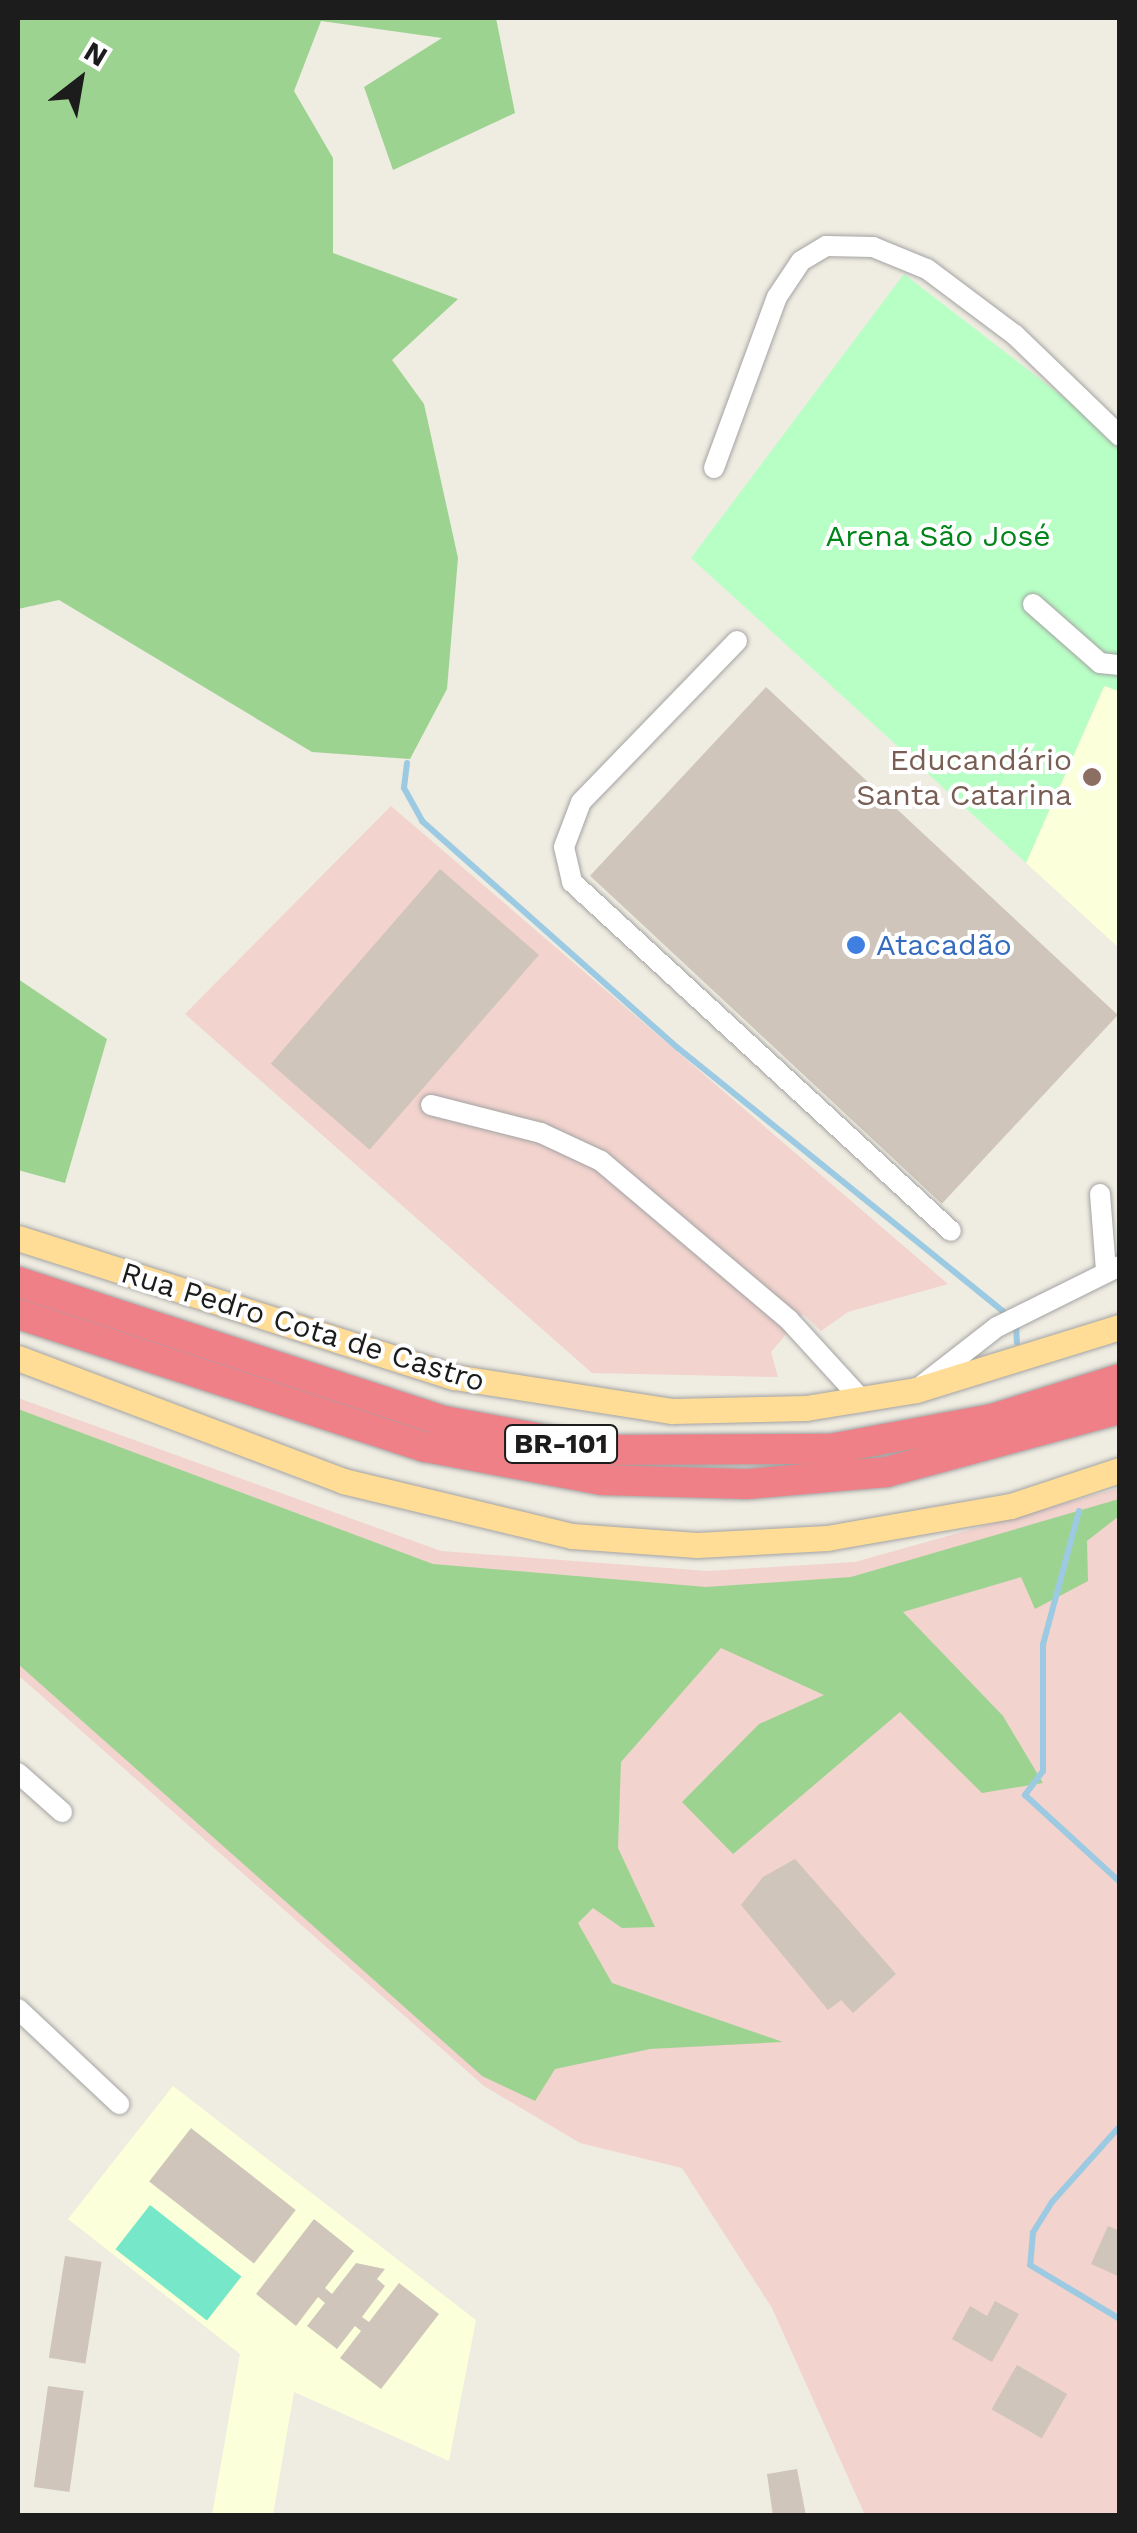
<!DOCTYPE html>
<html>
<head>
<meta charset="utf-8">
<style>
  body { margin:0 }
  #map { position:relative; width:1137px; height:2533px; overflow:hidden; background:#efece1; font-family:"Work Sans",sans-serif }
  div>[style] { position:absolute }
  .commercial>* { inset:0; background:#f2d3ce }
  .education>* { inset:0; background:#fbffda }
  .forest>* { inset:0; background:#9dd391 }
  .park>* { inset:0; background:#b8ffc5 }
  .pitch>* { inset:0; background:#76e7c8; transform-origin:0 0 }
  .stream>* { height:6px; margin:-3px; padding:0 3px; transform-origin:3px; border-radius:3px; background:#9ccae2 }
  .building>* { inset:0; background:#cfc5ba; transform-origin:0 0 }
  .roads { filter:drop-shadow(0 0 2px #a3a3a3) drop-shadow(0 0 2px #a3a3a3) }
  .minor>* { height:20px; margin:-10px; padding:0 10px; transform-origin:10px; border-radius:10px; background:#fff }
  .major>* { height:25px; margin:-12.5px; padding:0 12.5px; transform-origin:12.5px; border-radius:12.5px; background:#ffdd96 }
  .highway>* { height:30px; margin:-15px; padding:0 15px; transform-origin:15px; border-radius:15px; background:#ef8088 }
  .dots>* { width:28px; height:28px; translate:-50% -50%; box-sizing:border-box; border:5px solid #fff; border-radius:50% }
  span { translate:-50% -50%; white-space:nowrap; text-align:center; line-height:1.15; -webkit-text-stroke:8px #fff; paint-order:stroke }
  .shield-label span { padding:2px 8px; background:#fff; border:2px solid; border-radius:8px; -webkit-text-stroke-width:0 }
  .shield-label { font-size:28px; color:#1c1c1c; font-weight:700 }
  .park-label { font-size:30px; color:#00851a }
  .education-label { font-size:30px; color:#785e54 }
  .right { translate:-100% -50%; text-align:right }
  .shop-label { font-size:30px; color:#366cbe }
  .left { translate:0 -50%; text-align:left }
  .street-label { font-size:30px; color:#1c1c1c }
  .frame { position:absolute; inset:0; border:20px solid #1c1c1c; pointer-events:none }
  .north { position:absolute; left:30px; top:30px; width:100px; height:100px; -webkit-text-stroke:8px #fff; paint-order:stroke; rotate:31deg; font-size:28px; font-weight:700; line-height:40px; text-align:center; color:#1c1c1c }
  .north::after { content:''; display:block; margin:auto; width:35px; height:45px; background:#1c1c1c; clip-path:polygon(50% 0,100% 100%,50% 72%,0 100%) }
</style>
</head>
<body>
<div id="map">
  <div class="commercial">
    <i style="clip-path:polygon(391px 806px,948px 1284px,848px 1312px,821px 1331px,803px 1314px,771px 1352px,778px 1377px,592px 1373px,185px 1014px)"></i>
    <i style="clip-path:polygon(18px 1398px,441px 1551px,707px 1571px,855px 1562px,1119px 1488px,1119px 2515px,865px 2515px,772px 2308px,682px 2168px,580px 2143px,484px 2086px,18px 1675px)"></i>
  </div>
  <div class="education">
    <i style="clip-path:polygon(1105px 685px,1119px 691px,1119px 948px,1026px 863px)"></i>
    <i style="clip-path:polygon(173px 2086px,476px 2320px,449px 2461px,294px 2392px,273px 2515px,212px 2515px,240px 2354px,68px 2219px)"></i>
  </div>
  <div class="forest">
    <i style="clip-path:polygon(18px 18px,496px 18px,515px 113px,393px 170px,364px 87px,442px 38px,321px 21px,294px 91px,333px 158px,333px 253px,458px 299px,392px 360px,424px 404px,458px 558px,447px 689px,410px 759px,312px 752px,59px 600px,18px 609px)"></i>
    <i style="clip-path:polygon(18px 979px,107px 1039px,65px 1183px,18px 1170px)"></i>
    <i style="clip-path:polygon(18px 1409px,433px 1564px,706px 1587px,851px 1577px,1119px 1499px,1119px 1516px,1087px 1541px,1088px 1581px,1035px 1609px,1021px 1577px,903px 1612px,1003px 1716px,1043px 1783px,982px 1793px,900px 1712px,733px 1854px,682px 1802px,759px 1724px,824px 1695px,721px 1648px,621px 1762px,618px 1848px,655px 1927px,622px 1928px,593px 1908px,578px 1923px,612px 1983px,783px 2042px,650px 2049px,555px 2069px,535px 2101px,482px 2076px,18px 1664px)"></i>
  </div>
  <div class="park">
    <i style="clip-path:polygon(904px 274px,1119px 440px,1119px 691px,1104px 686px,1026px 863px,691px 558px)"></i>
  </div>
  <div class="pitch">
    <i style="left:150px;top:2205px;width:116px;height:56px;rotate:38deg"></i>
  </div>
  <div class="stream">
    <i style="left:407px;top:763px;width:25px;rotate:97deg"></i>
    <i style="left:404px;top:788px;width:38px;rotate:61deg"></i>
    <i style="left:422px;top:821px;width:342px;rotate:41.6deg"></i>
    <i style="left:678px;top:1048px;width:418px;rotate:39deg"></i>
    <i style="left:1016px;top:1325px;width:17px;rotate:87deg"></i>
    <i style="left:1079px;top:1511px;width:138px;rotate:105.1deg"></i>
    <i style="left:1043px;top:1644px;width:127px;rotate:90deg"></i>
    <i style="left:1043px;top:1771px;width:30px;rotate:127deg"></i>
    <i style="left:1025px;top:1795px;width:129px;rotate:42.5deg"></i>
    <i style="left:1120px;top:2126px;width:102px;rotate:131.8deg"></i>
    <i style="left:1052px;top:2202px;width:36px;rotate:122deg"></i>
    <i style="left:1033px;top:2233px;width:32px;rotate:95deg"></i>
    <i style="left:1030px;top:2265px;width:105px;rotate:31deg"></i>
  </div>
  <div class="building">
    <i style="left:766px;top:687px;width:481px;height:258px;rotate:43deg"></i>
    <i style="left:440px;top:869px;width:131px;height:258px;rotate:41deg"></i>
    <i style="clip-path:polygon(795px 1859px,896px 1974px,853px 2013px,841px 2000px,828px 2010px,741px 1905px,763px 1877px)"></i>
    <i style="left:191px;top:2128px;width:133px;height:68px;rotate:38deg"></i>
    <i style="clip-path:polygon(314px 2219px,354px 2251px,325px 2288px,332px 2294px,356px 2263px,385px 2269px,377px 2279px,385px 2286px,362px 2317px,369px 2322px,399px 2283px,439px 2314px,381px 2389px,340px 2358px,361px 2331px,355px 2326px,337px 2349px,307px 2326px,325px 2303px,318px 2297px,296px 2326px,256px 2294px)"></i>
    <i style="clip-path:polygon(1108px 2226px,1120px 2231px,1120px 2277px,1091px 2264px)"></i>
    <i style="left:65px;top:2256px;width:37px;height:103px;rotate:9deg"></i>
    <i style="clip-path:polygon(995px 2301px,1019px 2314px,992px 2362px,952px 2339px,970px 2306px,987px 2316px)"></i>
    <i style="left:1017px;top:2365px;width:58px;height:51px;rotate:30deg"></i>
    <i style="left:48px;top:2386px;width:36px;height:102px;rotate:8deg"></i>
    <i style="clip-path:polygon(797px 2469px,806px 2516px,773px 2516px,767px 2474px)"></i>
  </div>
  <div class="roads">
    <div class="minor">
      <i style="left:714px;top:468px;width:182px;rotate:-69.8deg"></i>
      <i style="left:777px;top:297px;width:43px;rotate:-56.3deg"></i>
      <i style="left:801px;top:261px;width:29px;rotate:-31deg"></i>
      <i style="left:826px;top:246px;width:47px;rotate:1.2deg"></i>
      <i style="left:873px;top:247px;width:58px;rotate:22.2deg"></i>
      <i style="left:927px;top:269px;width:110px;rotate:36.9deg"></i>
      <i style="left:1015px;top:335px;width:146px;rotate:43.9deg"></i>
      <i style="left:1033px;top:604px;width:89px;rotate:41.4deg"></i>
      <i style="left:1100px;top:663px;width:20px;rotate:6deg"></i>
      <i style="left:737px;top:641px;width:224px;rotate:134.1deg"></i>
      <i style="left:581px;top:802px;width:48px;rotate:110.7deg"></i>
      <i style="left:564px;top:847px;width:36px;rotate:77deg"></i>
      <i style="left:572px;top:882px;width:515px;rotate:42.64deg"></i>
      <i style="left:431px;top:1105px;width:114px;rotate:14.3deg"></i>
      <i style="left:541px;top:1133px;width:66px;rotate:25deg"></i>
      <i style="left:601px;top:1161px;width:246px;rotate:40.2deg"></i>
      <i style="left:789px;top:1320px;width:108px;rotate:47.6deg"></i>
      <i style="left:1100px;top:1194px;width:77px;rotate:85.5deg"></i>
      <i style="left:916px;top:1390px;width:103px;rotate:-37.9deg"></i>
      <i style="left:997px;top:1327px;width:137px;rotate:-26.4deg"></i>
      <i style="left:18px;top:1773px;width:59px;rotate:41.6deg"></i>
      <i style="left:18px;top:2009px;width:139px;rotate:43.2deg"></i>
    </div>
    <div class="major">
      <i style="left:18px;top:1238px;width:458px;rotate:17.7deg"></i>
      <i style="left:454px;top:1377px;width:221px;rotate:8.9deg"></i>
      <i style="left:672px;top:1411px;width:134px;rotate:-1.3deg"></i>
      <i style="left:806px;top:1408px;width:111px;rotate:-9.3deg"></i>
      <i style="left:916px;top:1390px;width:214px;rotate:-17.2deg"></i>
      <i style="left:18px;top:1358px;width:347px;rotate:20.7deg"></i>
      <i style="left:343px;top:1481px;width:236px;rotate:13.5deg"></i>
      <i style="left:572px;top:1536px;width:125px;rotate:4.1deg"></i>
      <i style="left:697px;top:1545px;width:130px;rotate:-3.1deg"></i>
      <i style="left:827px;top:1538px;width:187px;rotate:-9.9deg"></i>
      <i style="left:1011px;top:1506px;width:115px;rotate:-18.3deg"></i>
    </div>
    <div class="highway">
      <i style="left:18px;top:1282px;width:448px;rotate:18.1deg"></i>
      <i style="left:444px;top:1421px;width:161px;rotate:10.4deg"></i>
      <i style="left:602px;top:1450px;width:228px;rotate:-0.3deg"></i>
      <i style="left:830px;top:1449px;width:165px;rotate:-10.5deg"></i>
      <i style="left:992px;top:1419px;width:134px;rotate:-17.4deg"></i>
      <i style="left:18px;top:1314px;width:429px;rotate:18.1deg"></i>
      <i style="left:426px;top:1447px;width:179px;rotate:10.6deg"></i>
      <i style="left:602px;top:1480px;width:145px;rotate:1.6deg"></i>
      <i style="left:747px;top:1484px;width:140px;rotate:-4.9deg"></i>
      <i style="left:886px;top:1472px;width:242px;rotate:-15.1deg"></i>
    </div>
  </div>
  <div class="dots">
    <i style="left:1092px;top:777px;background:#8d6e63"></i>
    <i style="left:856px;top:945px;background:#3f7fe0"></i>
  </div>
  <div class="shield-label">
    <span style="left:561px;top:1444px">BR-101</span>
  </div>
  <div class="park-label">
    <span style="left:938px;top:536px">Arena São José</span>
  </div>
  <div class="education-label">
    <span class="right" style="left:1072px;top:777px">Educandário<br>Santa Catarina</span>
  </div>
  <div class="shop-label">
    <span class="left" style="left:876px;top:945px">Atacadão</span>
  </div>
  <div class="street-label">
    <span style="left:303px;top:1327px;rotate:17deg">Rua Pedro Cota de Castro</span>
  </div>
  <div class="frame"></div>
  <div class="north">N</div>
</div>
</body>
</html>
